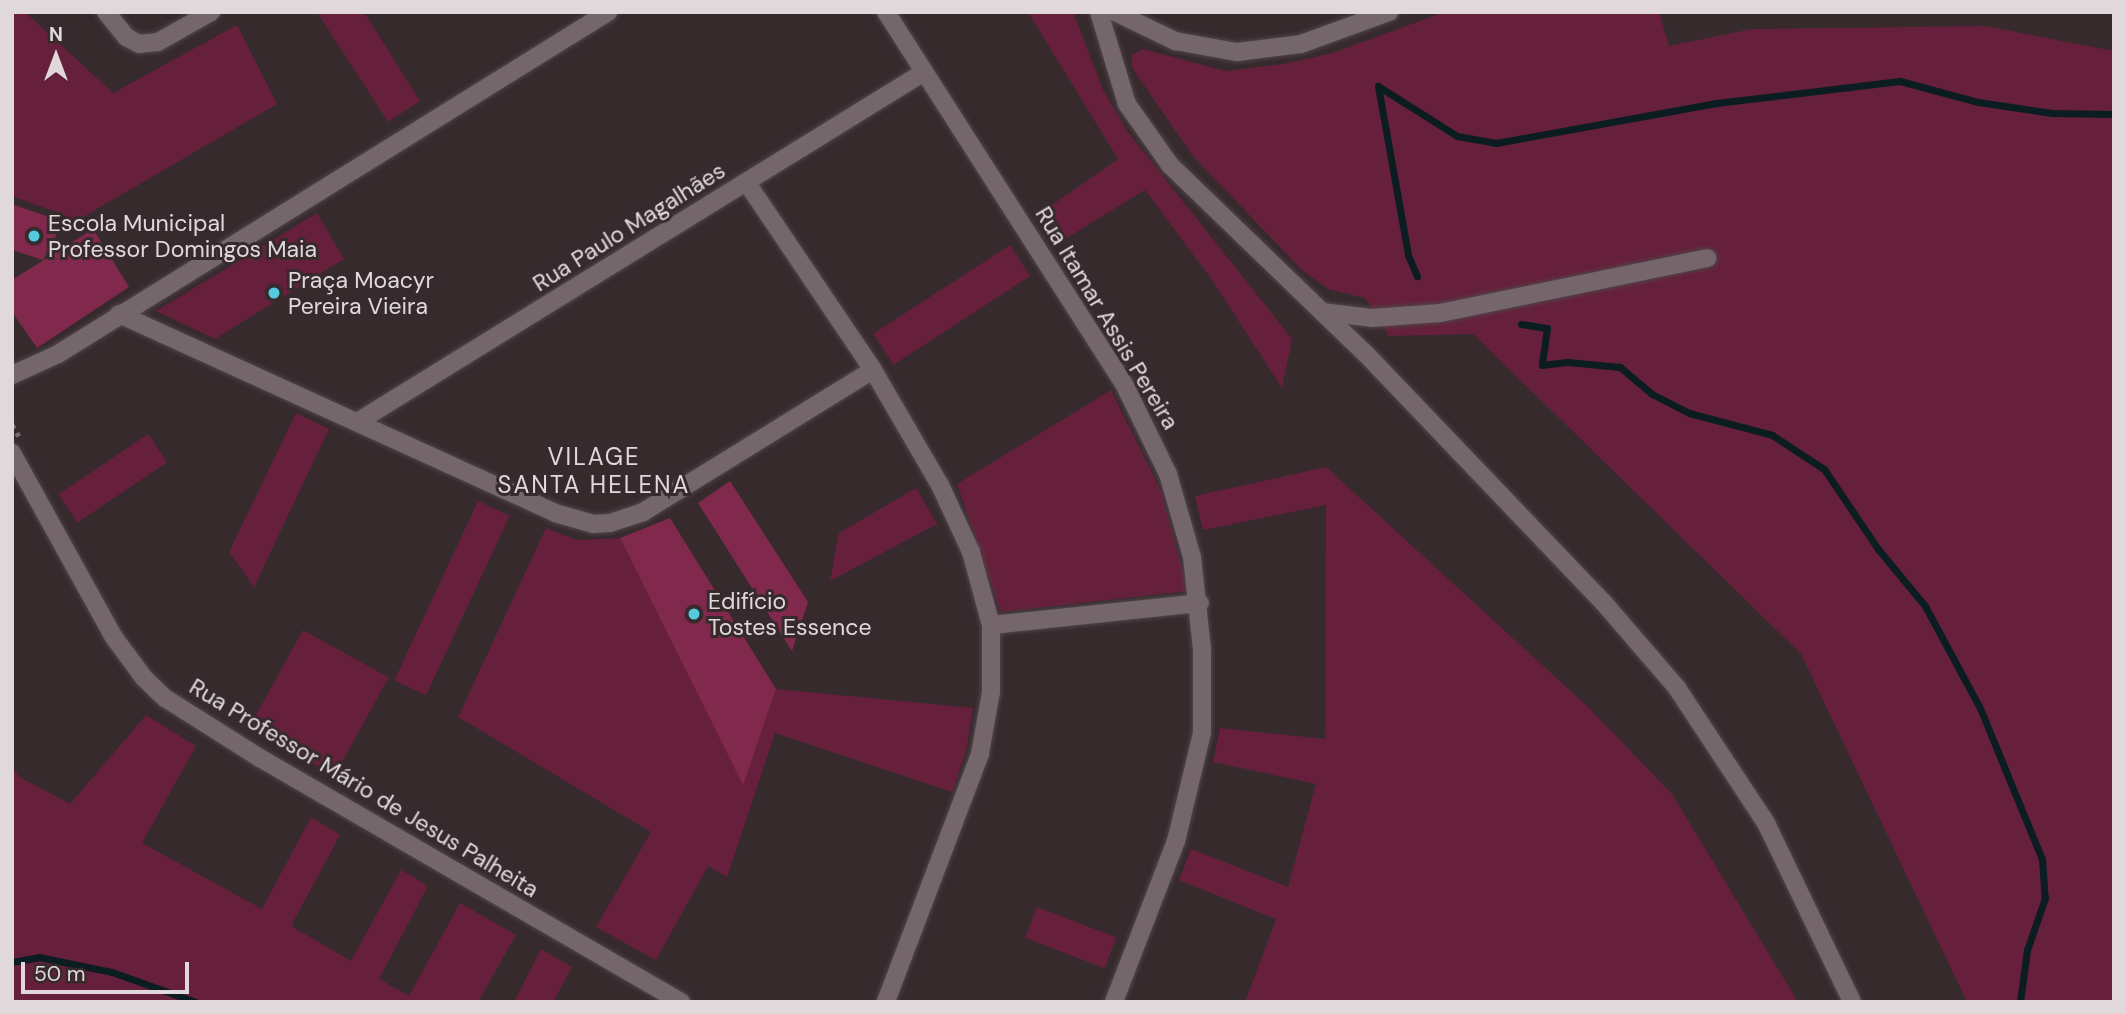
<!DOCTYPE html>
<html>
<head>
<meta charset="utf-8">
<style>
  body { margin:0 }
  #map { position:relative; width:2126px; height:1014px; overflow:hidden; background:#362a2d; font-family:"DM Sans",sans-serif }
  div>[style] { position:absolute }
  .green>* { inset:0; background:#66203c; transform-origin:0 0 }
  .stream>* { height:7px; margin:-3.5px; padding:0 3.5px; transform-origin:3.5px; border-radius:3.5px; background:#0b1d21 }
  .building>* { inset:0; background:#81294c }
  .path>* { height:4.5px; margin-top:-2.25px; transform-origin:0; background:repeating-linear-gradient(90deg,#756a6d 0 5px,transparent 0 10px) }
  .roads { filter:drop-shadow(0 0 2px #504548) drop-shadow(0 0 2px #504548) }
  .street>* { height:18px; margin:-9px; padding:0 9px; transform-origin:9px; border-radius:9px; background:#74666a }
  .dots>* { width:19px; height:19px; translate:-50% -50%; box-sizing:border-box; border:4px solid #362a2d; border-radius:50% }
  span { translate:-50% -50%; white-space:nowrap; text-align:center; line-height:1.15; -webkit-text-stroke:6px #362a2d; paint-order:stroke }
  .poi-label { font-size:23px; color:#e0d8da }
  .left { translate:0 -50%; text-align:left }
  .street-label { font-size:23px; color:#e0d8da }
  .neighbourhood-label { font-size:24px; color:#e0d8da; letter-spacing:2px }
  .frame { position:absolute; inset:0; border:14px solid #e0d8da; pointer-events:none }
  .north { position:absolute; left:21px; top:21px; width:70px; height:70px; -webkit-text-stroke:5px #362a2d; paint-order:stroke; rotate:0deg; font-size:19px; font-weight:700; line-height:28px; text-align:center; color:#e0d8da }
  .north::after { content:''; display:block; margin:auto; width:24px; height:32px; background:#e0d8da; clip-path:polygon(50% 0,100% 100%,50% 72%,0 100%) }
  .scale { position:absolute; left:21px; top:962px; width:168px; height:32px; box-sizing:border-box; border:4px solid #e0d8da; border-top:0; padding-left:9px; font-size:21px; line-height:24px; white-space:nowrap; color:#e0d8da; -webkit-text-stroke:5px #362a2d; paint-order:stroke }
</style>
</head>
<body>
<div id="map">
  <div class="green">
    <i style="clip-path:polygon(12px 12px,25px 12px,113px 93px,237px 25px,277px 104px,78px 220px,12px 196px)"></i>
    <i style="clip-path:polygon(317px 12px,364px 12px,420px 101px,388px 122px)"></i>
    <i style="clip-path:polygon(1028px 12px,1073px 12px,1103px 90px,1128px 132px,1292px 339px,1282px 388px,1212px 280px,1145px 190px,1060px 242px,1039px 214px,1118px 159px)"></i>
    <i style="clip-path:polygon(1445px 12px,1659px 12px,1669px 46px,1752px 29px,1984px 26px,2114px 51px,2114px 1002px,1967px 1002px,1801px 654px,1473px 334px,1389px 336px,1365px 298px,1328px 289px,1302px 270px,1192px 155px,1131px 66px,1132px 55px,1143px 49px,1225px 71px,1284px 64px,1332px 53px)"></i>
    <i style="clip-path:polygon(317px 213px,344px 259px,215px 339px,156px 311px)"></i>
    <i style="left:1010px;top:245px;width:37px;height:163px;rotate:57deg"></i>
    <i style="clip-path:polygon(1111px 390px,1161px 491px,1188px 591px,1001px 612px,957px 484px)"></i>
    <i style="clip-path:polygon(296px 413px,329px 429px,254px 587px,229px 552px)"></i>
    <i style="left:148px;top:434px;width:34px;height:108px;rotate:56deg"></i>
    <i style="clip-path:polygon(1326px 467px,1588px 707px,1672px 794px,1798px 1002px,1245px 1002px,1276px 919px,1179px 880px,1191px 849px,1288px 887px,1316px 784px,1213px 762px,1220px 728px,1325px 739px,1326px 505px,1203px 530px,1195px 496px)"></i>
    <i style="clip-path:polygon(916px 488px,937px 524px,830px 581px,839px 533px)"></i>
    <i style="left:478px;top:501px;width:35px;height:198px;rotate:25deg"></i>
    <i style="clip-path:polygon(546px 528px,577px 540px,620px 538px,743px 784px,776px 689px,973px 708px,966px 752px,952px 792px,775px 733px,727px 877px,708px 866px,656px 960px,596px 927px,651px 832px,458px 717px)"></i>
    <i style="left:303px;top:630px;width:98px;height:112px;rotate:29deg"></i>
    <i style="clip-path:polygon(146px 715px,196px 746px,142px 843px,262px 909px,311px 817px,340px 835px,291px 926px,351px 961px,401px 870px,428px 886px,379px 979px,409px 996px,460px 903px,516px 935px,478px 1002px,12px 1002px,12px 765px,18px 776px,70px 804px)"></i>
    <i style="left:1037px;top:907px;width:85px;height:33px;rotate:21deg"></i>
    <i style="clip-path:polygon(541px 949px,572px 967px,553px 1002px,514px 1002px)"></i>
  </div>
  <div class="stream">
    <i style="left:1378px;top:86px;width:93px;rotate:32.3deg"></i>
    <i style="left:1457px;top:136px;width:40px;rotate:10deg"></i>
    <i style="left:1496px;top:143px;width:224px;rotate:-10.3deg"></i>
    <i style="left:1716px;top:103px;width:185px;rotate:-6.8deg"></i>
    <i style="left:1900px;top:81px;width:81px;rotate:15.1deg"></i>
    <i style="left:1978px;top:102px;width:75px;rotate:8.5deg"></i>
    <i style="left:2052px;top:113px;width:62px;rotate:0.9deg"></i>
    <i style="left:1378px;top:86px;width:172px;rotate:79.9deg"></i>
    <i style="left:1408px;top:255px;width:23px;rotate:67deg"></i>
    <i style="left:1521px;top:324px;width:26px;rotate:9deg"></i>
    <i style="left:1547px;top:328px;width:37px;rotate:98deg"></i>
    <i style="left:1542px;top:365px;width:26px;rotate:-7deg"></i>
    <i style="left:1568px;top:362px;width:52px;rotate:5.5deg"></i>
    <i style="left:1620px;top:367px;width:42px;rotate:40.2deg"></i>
    <i style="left:1652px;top:394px;width:42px;rotate:27.2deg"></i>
    <i style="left:1689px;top:413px;width:86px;rotate:14.8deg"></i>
    <i style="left:1772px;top:435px;width:62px;rotate:33.2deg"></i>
    <i style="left:1824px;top:469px;width:97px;rotate:56deg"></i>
    <i style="left:1878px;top:549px;width:74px;rotate:50.5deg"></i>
    <i style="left:1925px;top:606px;width:116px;rotate:61.7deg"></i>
    <i style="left:1980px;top:708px;width:163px;rotate:67.7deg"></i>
    <i style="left:2042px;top:859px;width:39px;rotate:86deg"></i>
    <i style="left:2045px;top:898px;width:55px;rotate:109.1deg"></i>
    <i style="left:2027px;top:950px;width:52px;rotate:97.7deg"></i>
    <i style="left:12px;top:962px;width:27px;rotate:-10deg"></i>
    <i style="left:39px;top:957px;width:75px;rotate:11.6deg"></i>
    <i style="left:112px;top:972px;width:89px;rotate:19.7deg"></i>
  </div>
  <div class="building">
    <i style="clip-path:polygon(12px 204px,63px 222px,43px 260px,12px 250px)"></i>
    <i style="clip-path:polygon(93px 229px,129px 287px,37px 348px,12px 312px,12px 280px)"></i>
    <i style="clip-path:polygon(730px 481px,808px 602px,792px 651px,698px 503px)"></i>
    <i style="clip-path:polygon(670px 518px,776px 689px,743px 785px,620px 538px)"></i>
  </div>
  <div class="path">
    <i style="left:12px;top:424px;width:14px;rotate:60deg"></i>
  </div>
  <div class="roads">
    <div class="street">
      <i style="left:106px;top:12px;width:32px;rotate:51deg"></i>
      <i style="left:126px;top:37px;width:15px;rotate:28deg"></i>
      <i style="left:139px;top:44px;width:19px;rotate:-6deg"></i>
      <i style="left:158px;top:42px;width:61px;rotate:-29.5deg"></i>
      <i style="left:886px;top:12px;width:446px;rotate:57.4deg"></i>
      <i style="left:1126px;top:388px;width:96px;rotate:64deg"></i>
      <i style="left:1168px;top:474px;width:86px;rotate:73.9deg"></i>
      <i style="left:1192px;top:557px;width:93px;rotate:83.8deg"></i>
      <i style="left:1202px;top:649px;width:84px;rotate:90deg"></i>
      <i style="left:1202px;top:733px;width:111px;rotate:103.5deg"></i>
      <i style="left:1176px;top:841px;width:173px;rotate:111.1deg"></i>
      <i style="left:1099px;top:12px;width:96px;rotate:73.1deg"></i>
      <i style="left:1127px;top:104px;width:75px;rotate:54.8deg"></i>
      <i style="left:1170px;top:165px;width:271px;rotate:44deg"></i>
      <i style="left:1365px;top:353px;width:344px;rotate:46.3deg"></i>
      <i style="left:1603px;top:602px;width:113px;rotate:49.3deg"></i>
      <i style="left:1677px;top:688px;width:162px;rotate:56.6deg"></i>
      <i style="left:1766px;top:823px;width:199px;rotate:64.3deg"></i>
      <i style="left:1115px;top:12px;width:67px;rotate:25.8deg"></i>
      <i style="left:1175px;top:41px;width:63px;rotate:10.1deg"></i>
      <i style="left:1237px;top:52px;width:64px;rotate:-7.1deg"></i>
      <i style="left:1301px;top:44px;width:94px;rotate:-20deg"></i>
      <i style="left:747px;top:183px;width:225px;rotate:56deg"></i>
      <i style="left:873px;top:370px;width:133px;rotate:59.8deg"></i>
      <i style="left:940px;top:485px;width:74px;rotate:65.2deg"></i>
      <i style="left:971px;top:552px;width:76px;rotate:74.7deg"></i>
      <i style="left:991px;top:625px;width:67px;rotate:90deg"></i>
      <i style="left:991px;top:692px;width:63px;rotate:100.1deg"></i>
      <i style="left:980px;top:754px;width:265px;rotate:110.8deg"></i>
      <i style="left:1322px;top:312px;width:50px;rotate:6.8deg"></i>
      <i style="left:1372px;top:318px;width:68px;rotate:-4.2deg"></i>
      <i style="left:1440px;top:313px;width:273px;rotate:-11.6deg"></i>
      <i style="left:119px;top:314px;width:479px;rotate:24.5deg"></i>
      <i style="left:555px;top:513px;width:40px;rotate:16deg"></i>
      <i style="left:593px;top:524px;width:17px;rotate:-3deg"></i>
      <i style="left:610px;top:523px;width:35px;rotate:-18deg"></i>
      <i style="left:643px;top:512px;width:270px;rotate:-31.7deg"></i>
      <i style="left:12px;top:375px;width:51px;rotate:-24.5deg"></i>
      <i style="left:58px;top:354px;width:648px;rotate:-31.87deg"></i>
      <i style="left:359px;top:421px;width:664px;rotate:-31.7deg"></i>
      <i style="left:12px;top:453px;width:209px;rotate:61.1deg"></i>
      <i style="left:113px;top:636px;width:52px;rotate:53.6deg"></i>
      <i style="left:144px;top:678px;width:29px;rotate:44deg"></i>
      <i style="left:165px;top:698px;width:112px;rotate:32.3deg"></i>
      <i style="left:260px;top:758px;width:487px;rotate:30.1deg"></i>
      <i style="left:991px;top:625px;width:210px;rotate:-6deg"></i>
    </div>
  </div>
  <div class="dots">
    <i style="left:34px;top:236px;background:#54cade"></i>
    <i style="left:274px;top:293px;background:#54cade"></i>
    <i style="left:694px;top:614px;background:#54cade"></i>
  </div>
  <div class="poi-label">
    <span class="left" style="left:48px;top:236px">Escola Municipal<br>Professor Domingos Maia</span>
    <span class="left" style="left:288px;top:293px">Praça Moacyr<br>Pereira Vieira</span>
    <span class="left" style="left:708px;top:614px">Edifício<br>Tostes Essence</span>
  </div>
  <div class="street-label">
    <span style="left:629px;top:227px;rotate:-32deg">Rua Paulo Magalhães</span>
    <span style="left:1107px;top:318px;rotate:59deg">Rua Itamar Assis Pereira</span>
    <span style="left:364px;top:788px;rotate:31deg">Rua Professor Mário de Jesus Palheita</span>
  </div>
  <div class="neighbourhood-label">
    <span style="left:594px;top:471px">VILAGE<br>SANTA HELENA</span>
  </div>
  <div class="frame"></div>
  <div class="north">N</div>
  <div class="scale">50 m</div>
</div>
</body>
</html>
